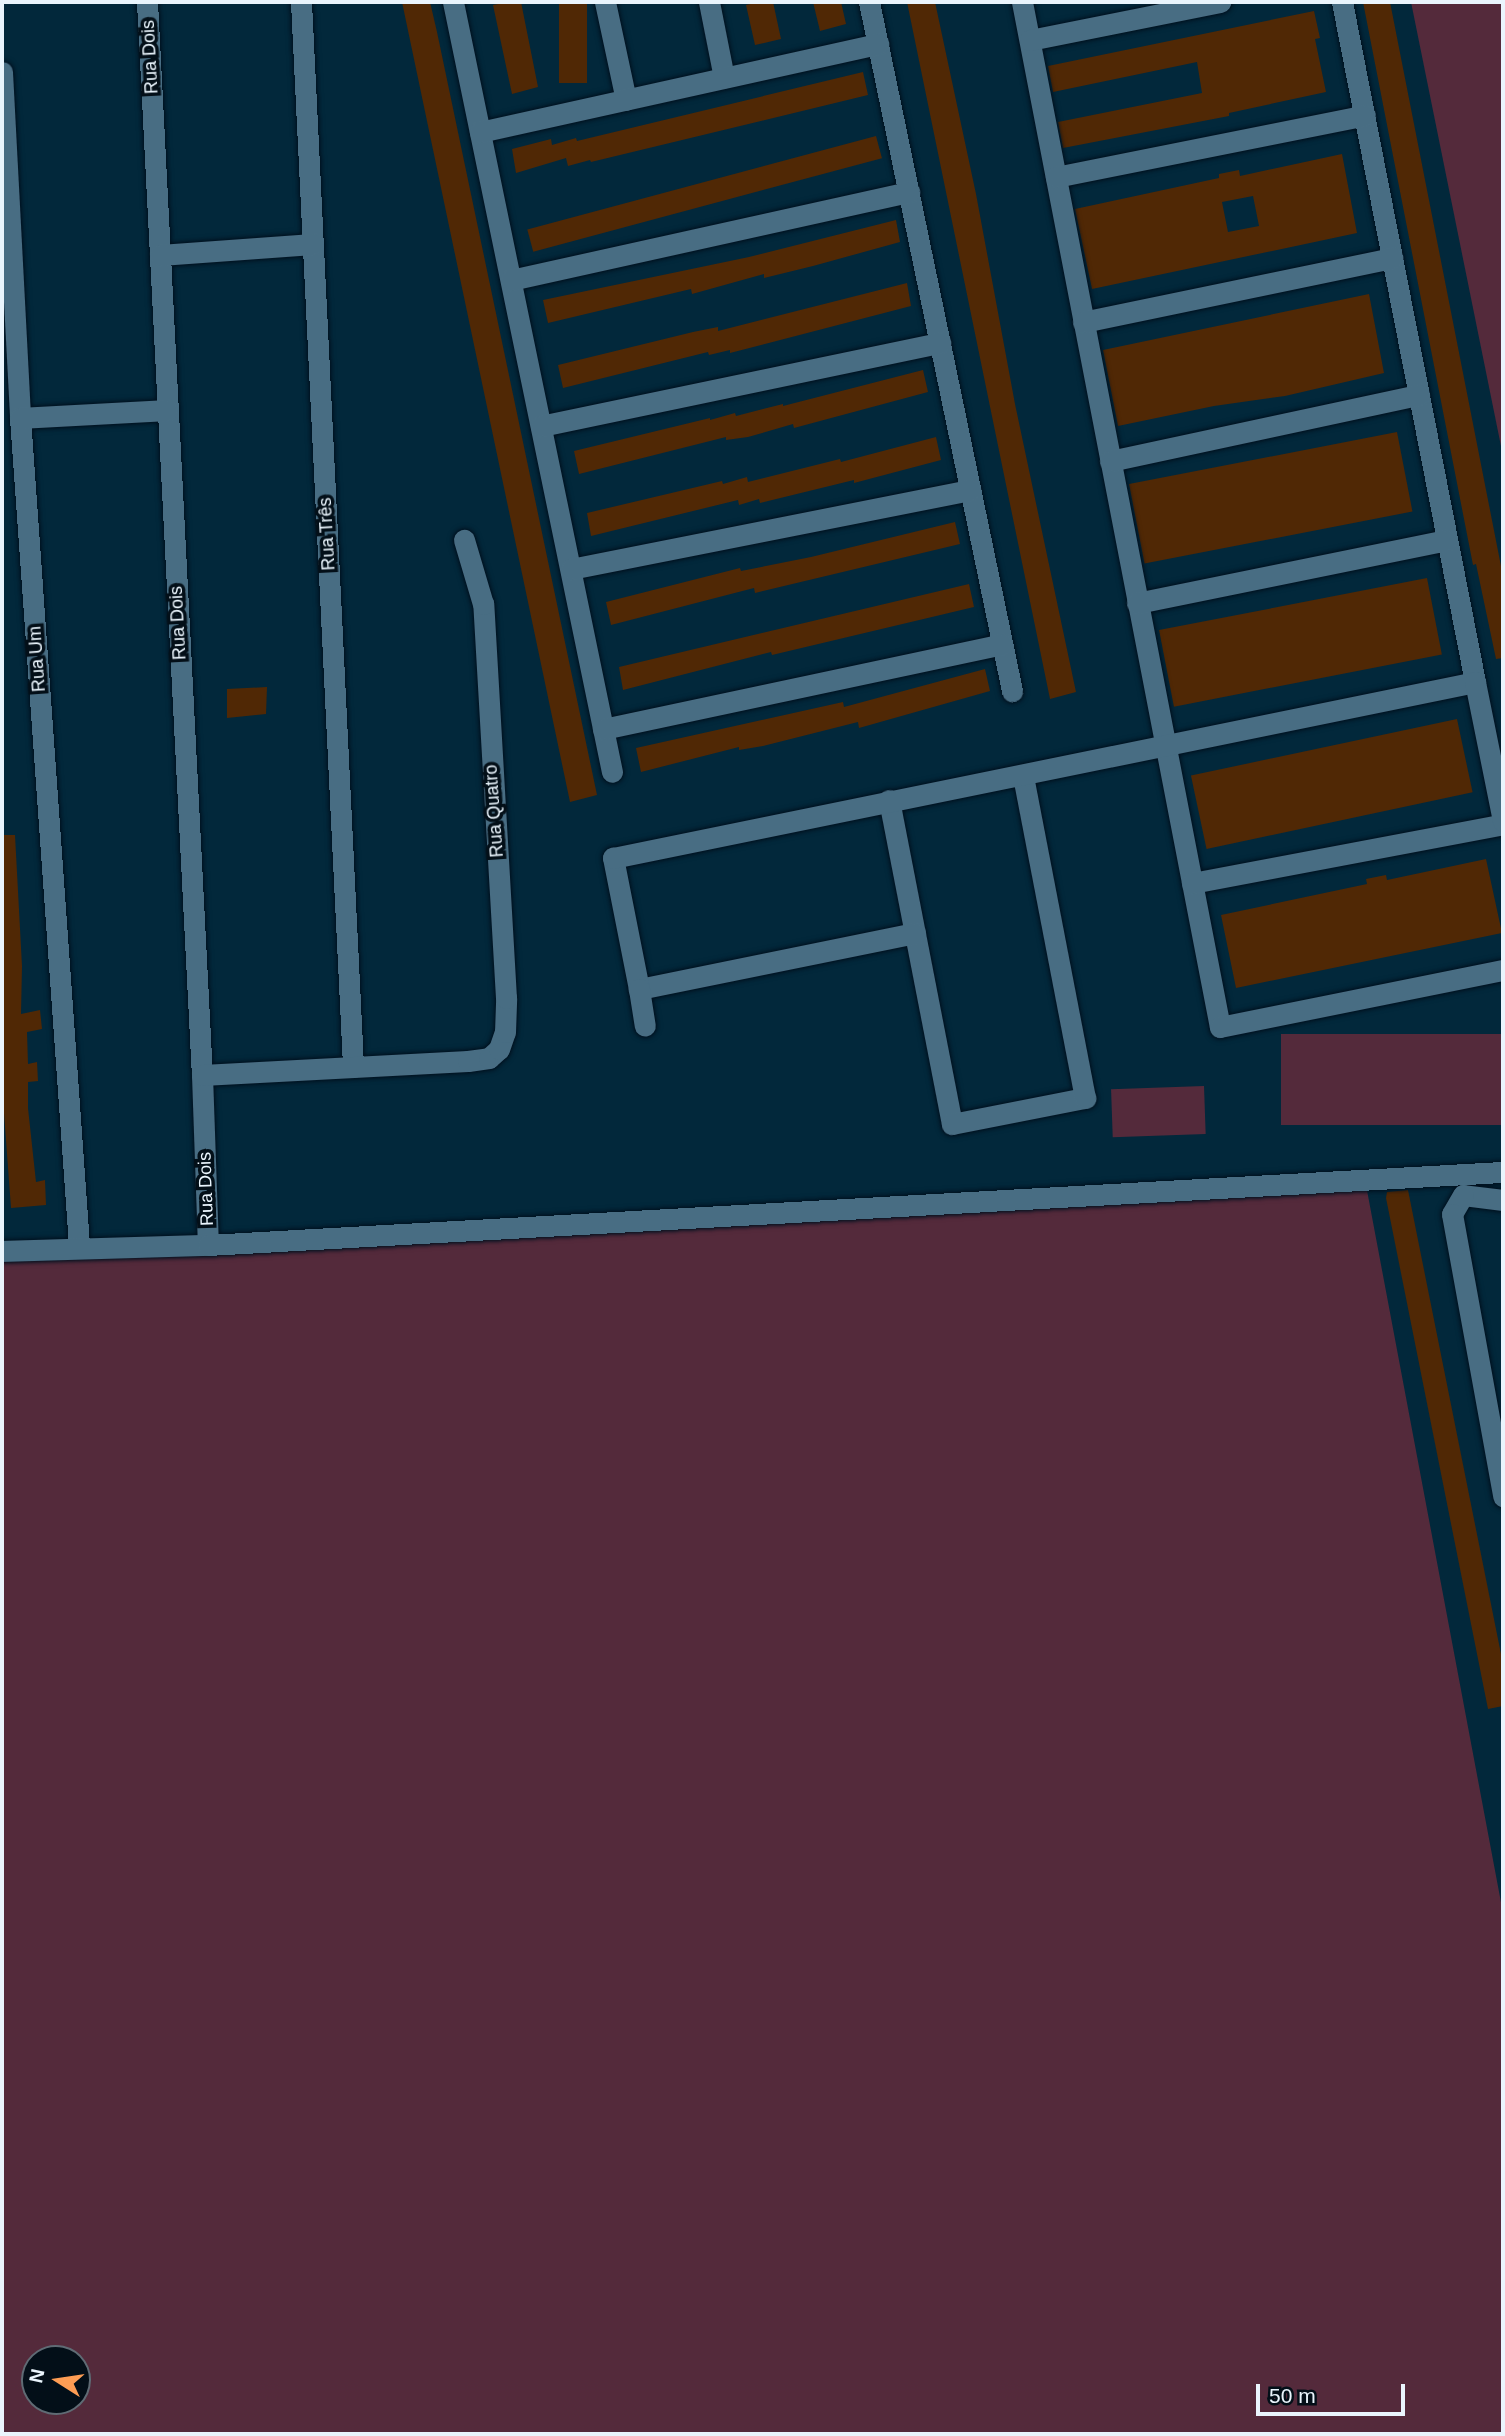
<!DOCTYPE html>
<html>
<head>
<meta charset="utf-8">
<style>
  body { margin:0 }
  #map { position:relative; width:1505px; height:2436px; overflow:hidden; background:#02283b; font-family:Helvetica,sans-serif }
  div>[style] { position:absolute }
  .green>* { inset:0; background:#542a3b; transform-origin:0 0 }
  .building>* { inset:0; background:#502805; transform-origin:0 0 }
  .roads { filter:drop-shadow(0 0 2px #00101e) drop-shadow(0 0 2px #00101e) }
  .minor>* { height:21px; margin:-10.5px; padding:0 10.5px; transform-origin:10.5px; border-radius:10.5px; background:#486d83 }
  span { translate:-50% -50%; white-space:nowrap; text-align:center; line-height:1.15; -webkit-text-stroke:7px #030f18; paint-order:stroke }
  .street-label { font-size:18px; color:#eaf5fd }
  .frame { position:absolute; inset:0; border:4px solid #eaf5fd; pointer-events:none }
  .north { position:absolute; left:21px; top:2345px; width:70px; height:70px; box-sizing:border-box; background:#030f18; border:2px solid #5f6b74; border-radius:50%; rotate:282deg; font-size:19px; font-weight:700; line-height:28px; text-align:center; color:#eaf5fd }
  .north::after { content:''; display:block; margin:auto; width:24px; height:32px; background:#fd9d54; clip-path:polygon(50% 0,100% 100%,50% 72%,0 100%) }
  .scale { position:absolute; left:1256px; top:2384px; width:149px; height:32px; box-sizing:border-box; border:4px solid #eaf5fd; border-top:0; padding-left:9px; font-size:21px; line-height:24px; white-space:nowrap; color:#eaf5fd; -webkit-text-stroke:5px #030f18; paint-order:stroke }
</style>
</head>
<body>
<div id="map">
  <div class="green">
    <i style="clip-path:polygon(1411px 2px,1503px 2px,1503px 456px)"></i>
    <i style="left:1503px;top:1034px;width:91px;height:222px;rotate:90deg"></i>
    <i style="left:1204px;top:1086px;width:48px;height:93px;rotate:88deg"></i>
    <i style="clip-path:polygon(evenodd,1366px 1185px,1503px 1913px,1503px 2434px,2px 2434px,2px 1259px,1366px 1185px,35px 2359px,77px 2359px,77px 2401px,35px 2401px,35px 2359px)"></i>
  </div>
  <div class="building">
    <i style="clip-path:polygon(402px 2px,430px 2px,437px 32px,597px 795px,570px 802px)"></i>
    <i style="clip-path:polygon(509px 2px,521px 2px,538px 87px,512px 94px,493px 5px)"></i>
    <i style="left:559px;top:2px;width:28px;height:81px"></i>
    <i style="clip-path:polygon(759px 2px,773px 2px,781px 39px,755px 45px,746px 5px)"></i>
    <i style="clip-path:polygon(813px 2px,841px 2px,846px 24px,820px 31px)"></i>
    <i style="clip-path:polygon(907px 2px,935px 2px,976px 194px,1015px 404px,1076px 692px,1050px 699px)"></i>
    <i style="clip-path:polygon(1363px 2px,1390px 2px,1501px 566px,1503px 566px,1503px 658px,1496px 659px,1476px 564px,1473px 565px)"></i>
    <i style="clip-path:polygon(1314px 11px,1320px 38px,1315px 39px,1326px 92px,1229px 113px,1229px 116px,1063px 148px,1058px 122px,1202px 93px,1197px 62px,1053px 92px,1048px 66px)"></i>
    <i style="clip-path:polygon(863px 72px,868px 95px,591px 162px,590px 160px,568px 166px,566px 158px,516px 173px,512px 149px,551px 139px,552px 145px,576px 138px,577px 141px)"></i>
    <i style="left:876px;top:136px;width:23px;height:361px;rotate:75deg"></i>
    <i style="clip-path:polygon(evenodd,1342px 154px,1357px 233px,1092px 289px,1075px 209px,1219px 178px,1219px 174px,1239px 170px,1240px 176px,1342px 154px,1253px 196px,1259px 226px,1228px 232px,1222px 202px,1253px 196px)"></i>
    <i style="clip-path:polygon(896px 220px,900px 242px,813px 266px,764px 278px,764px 274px,692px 294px,691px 289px,548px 323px,543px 300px,749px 257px)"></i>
    <i style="clip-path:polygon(907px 283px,911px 306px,730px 353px,730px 350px,709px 355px,708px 352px,563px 388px,558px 365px,693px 332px,718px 327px,718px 331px)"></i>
    <i style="clip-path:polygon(1369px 294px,1384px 373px,1285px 396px,1214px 406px,1118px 426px,1103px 350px)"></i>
    <i style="clip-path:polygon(923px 370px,928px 392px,794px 428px,793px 424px,748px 437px,726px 440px,726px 437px,579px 474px,574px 451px,710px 418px,710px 420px,735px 413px,736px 416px,783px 404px,783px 406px)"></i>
    <i style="left:1397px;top:432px;width:81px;height:273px;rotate:79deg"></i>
    <i style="clip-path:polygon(936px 437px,941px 460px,854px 483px,854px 480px,760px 503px,759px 499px,739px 505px,738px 500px,591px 536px,587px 513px,722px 481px,723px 484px,747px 477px,748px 482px,840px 459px,841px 462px)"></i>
    <i style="clip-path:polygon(955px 522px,960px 544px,755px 593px,754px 588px,611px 625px,606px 602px,740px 568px,741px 571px,811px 557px)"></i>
    <i style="left:1427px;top:578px;width:78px;height:273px;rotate:79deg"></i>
    <i style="clip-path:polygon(969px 584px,974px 607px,772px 655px,771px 652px,623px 690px,619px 667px)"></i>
    <i style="clip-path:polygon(985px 669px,990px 691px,859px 728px,858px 722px,763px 746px,739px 750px,739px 747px,641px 772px,636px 748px,843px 702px,844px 707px)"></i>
    <i style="clip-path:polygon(267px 687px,266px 714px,227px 718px,227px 689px)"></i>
    <i style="left:1457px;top:719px;width:75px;height:272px;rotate:78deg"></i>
    <i style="clip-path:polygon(2px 835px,15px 835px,22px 966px,21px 1014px,40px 1010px,42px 1029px,27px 1032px,28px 1064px,37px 1062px,38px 1081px,28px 1082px,28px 1108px,36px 1182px,45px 1180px,46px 1205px,11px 1208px,2px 1086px)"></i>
    <i style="clip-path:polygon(1486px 859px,1502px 933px,1236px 988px,1221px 915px,1367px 884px,1366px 879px,1386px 875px,1387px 880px)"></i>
    <i style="clip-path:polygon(1408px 1190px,1503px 1664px,1503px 1706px,1488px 1709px,1386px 1198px,1387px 1192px)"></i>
  </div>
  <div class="roads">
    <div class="minor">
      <i style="left:147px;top:2px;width:1074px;rotate:87.07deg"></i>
      <i style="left:202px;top:1075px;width:170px;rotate:88deg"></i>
      <i style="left:301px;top:2px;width:1066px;rotate:87.2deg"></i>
      <i style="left:453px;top:2px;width:786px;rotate:78.33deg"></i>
      <i style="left:605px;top:2px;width:100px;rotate:77.9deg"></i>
      <i style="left:709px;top:2px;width:77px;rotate:78.8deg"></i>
      <i style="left:869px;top:2px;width:704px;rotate:78.27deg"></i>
      <i style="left:1022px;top:2px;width:1044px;rotate:79.07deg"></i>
      <i style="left:1220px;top:1027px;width:289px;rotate:-11.4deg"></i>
      <i style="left:1342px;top:2px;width:693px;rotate:78.93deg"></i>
      <i style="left:1030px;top:40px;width:194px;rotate:-11.3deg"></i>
      <i style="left:2px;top:72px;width:346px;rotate:87deg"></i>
      <i style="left:20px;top:418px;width:830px;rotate:85.92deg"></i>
      <i style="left:480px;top:132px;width:408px;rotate:-12.5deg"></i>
      <i style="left:1056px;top:177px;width:315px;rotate:-11.3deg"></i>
      <i style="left:160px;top:255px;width:153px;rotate:-4.1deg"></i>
      <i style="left:511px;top:280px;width:408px;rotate:-12.5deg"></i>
      <i style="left:1083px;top:322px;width:316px;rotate:-11.7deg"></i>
      <i style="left:20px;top:418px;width:147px;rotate:-3.1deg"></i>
      <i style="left:541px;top:426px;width:408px;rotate:-11.8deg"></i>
      <i style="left:1110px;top:461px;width:316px;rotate:-12.1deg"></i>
      <i style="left:571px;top:569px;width:407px;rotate:-11.2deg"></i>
      <i style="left:1137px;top:603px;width:315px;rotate:-11.5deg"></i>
      <i style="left:603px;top:729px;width:408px;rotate:-12deg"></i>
      <i style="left:889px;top:800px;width:330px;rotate:79deg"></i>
      <i style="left:952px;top:1124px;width:136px;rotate:-11.1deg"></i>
      <i style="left:1085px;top:1098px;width:329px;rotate:-100.9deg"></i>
      <i style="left:1192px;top:883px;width:317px;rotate:-10.7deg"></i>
      <i style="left:915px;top:933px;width:282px;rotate:168.5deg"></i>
      <i style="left:639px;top:989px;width:134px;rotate:-101.2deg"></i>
      <i style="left:613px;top:858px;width:880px;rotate:-11.54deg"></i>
      <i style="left:1475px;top:682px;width:142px;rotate:78.6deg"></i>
      <i style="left:639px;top:989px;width:37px;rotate:81deg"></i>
      <i style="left:202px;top:1075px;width:266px;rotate:-3deg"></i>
      <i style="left:468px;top:1061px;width:21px;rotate:-8deg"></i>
      <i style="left:489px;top:1058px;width:13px;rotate:-42deg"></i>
      <i style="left:499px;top:1049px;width:18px;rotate:-71deg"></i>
      <i style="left:505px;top:1032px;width:34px;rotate:-88deg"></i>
      <i style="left:506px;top:998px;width:395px;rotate:-93.3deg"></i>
      <i style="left:483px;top:604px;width:67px;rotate:-106.5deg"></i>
      <i style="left:1503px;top:1200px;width:40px;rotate:-172.9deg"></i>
      <i style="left:1463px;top:1195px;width:22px;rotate:120deg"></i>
      <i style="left:1452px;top:1214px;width:287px;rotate:79.7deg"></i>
      <i style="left:2px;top:1251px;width:206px;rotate:-1.7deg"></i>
      <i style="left:208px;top:1245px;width:1297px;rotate:-3.23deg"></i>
    </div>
  </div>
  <div class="street-label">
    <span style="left:150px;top:57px;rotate:-93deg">Rua Dois</span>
    <span style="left:327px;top:534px;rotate:-93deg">Rua Três</span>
    <span style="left:178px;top:623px;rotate:-93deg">Rua Dois</span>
    <span style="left:37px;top:659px;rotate:-94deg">Rua Um</span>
    <span style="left:494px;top:811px;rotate:-94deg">Rua Quatro</span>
    <span style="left:206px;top:1189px;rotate:-92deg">Rua Dois</span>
  </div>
  <div class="frame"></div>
  <div class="north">N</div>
  <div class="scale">50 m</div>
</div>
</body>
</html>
